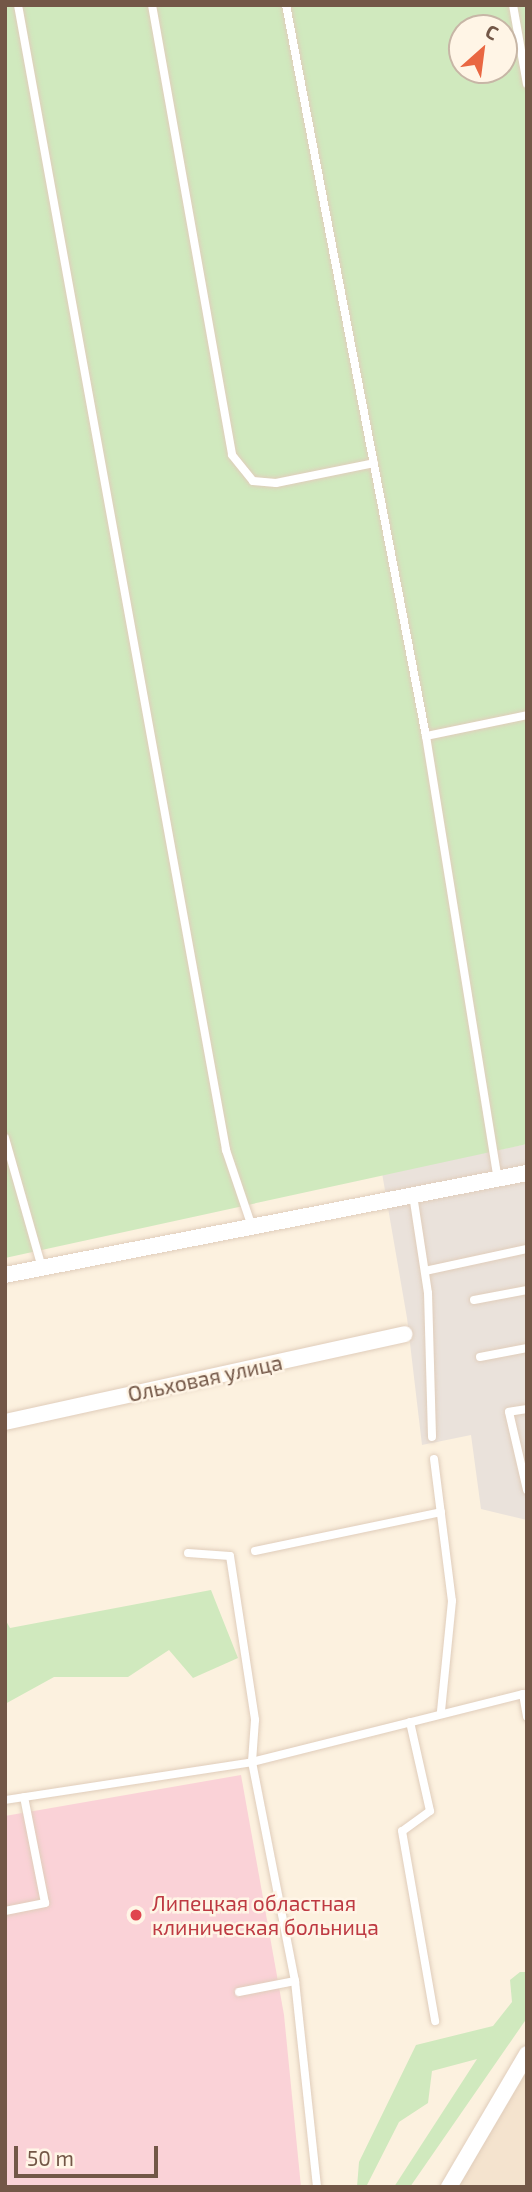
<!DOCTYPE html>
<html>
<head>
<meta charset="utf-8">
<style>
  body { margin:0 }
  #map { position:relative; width:532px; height:2192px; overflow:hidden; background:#fcf1df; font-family:"Exo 2",sans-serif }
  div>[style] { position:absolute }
  .residential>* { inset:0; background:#f4e3ce }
  .industrial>* { inset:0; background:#eae2db }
  .medical>* { inset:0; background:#fad2d7 }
  .green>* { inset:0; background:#d0e9be }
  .roads { filter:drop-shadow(0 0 2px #e0cdbb) drop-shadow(0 0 2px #e0cdbb) }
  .lane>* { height:8px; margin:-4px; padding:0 4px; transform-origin:4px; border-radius:4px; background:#fff }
  .street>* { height:16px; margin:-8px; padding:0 8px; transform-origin:8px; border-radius:8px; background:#fff }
  .dots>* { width:19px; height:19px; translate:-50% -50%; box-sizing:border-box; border:4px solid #fff5e6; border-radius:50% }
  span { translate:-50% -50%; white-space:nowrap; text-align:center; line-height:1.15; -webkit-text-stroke:5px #fff5e6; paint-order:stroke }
  .street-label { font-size:21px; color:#735747 }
  .health-label { font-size:21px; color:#be3a42 }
  .left { translate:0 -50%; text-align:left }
  .frame { position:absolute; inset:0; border:7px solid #735747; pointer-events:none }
  .north { position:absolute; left:448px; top:14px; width:70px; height:70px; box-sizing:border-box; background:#fff5e6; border:2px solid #c7b6a6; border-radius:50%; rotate:28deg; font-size:19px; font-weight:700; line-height:28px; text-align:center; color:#735747 }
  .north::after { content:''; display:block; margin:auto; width:24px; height:32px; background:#e96742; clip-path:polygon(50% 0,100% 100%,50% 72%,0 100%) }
  .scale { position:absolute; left:14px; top:2146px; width:144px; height:32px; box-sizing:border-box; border:4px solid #735747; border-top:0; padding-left:9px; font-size:21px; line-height:24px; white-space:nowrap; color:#735747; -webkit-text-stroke:5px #fff5e6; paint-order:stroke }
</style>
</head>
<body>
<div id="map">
  <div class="residential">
    <i style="clip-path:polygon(527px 2071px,527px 2187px,458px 2187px)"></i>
  </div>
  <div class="industrial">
    <i style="clip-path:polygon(527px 1144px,527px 1520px,481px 1509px,471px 1435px,422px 1445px,407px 1318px,382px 1173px)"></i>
  </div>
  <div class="medical">
    <i style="clip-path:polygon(241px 1775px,284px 2015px,301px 2187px,5px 2187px,5px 1816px)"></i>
  </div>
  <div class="green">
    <i style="clip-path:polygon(evenodd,5px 5px,527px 5px,527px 1144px,5px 1258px,5px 5px,462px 28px,504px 28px,504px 70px,462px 70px,462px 28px)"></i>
    <i style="clip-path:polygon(211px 1590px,238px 1658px,193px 1678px,169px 1650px,128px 1677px,54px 1677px,5px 1704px,5px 1619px,10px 1628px)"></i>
    <i style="clip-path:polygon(520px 1972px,527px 1972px,527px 2018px,410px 2187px,394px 2187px,477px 2059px,432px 2071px,428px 2103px,399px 2122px,366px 2187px,357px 2187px,359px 2162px,416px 2045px,493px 2026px,512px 2002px,510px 1980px)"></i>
  </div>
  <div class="roads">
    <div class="lane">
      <i style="left:18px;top:5px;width:1164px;rotate:79.7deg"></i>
      <i style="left:226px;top:1150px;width:81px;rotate:71.3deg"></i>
      <i style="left:152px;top:5px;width:457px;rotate:79.9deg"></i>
      <i style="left:232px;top:455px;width:33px;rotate:51deg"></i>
      <i style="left:253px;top:481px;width:23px;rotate:5deg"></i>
      <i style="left:276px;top:483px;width:100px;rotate:-11.5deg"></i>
      <i style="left:286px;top:5px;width:744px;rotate:79.16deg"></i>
      <i style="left:426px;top:736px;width:449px;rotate:80.8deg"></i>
      <i style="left:513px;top:5px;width:80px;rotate:80deg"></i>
      <i style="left:426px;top:736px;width:103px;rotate:-11.7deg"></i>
      <i style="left:5px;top:1138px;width:135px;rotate:74.1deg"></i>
      <i style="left:413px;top:1195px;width:99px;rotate:81.3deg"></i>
      <i style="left:428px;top:1293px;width:144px;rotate:88.4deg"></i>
      <i style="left:425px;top:1271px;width:104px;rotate:-12.2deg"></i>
      <i style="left:474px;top:1300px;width:54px;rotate:-10.7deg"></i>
      <i style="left:480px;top:1357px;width:48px;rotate:-10.8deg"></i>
      <i style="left:527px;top:1409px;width:18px;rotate:171deg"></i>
      <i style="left:509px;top:1412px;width:80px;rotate:77deg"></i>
      <i style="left:434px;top:1459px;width:143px;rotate:82.8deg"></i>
      <i style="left:452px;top:1601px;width:112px;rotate:95.7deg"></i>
      <i style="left:255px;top:1551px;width:190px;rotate:-11.8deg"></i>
      <i style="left:188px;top:1553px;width:42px;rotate:4.1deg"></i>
      <i style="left:230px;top:1556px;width:166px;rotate:81.3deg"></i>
      <i style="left:255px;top:1720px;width:42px;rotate:94.1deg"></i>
      <i style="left:252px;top:1762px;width:223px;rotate:78.9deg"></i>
      <i style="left:295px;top:1981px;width:207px;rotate:83.9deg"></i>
      <i style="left:410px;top:1722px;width:91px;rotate:77.3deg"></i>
      <i style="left:430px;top:1811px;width:34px;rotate:144deg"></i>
      <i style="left:402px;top:1831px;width:193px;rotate:80.1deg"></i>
      <i style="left:5px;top:1800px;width:250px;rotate:-8.7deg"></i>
      <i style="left:252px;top:1762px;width:279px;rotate:-14.1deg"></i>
      <i style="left:523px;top:1694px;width:23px;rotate:80deg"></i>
      <i style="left:5px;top:1911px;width:41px;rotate:-11.3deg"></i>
      <i style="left:45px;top:1903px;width:108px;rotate:-101.2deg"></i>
      <i style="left:239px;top:1992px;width:57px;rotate:-11.1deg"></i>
    </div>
    <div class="street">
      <i style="left:5px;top:1275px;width:532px;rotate:-11.06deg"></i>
      <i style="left:5px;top:1422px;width:409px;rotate:-12.4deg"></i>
      <i style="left:449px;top:2187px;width:154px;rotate:-59.6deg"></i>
    </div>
  </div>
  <div class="dots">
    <i style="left:136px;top:1915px;background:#e0444e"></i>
  </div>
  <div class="street-label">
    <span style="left:205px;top:1378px;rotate:-12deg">Ольховая улица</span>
  </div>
  <div class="health-label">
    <span class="left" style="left:152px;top:1915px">Липецкая областная<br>клиническая больница</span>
  </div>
  <div class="frame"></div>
  <div class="north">С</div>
  <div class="scale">50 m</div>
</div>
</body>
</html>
